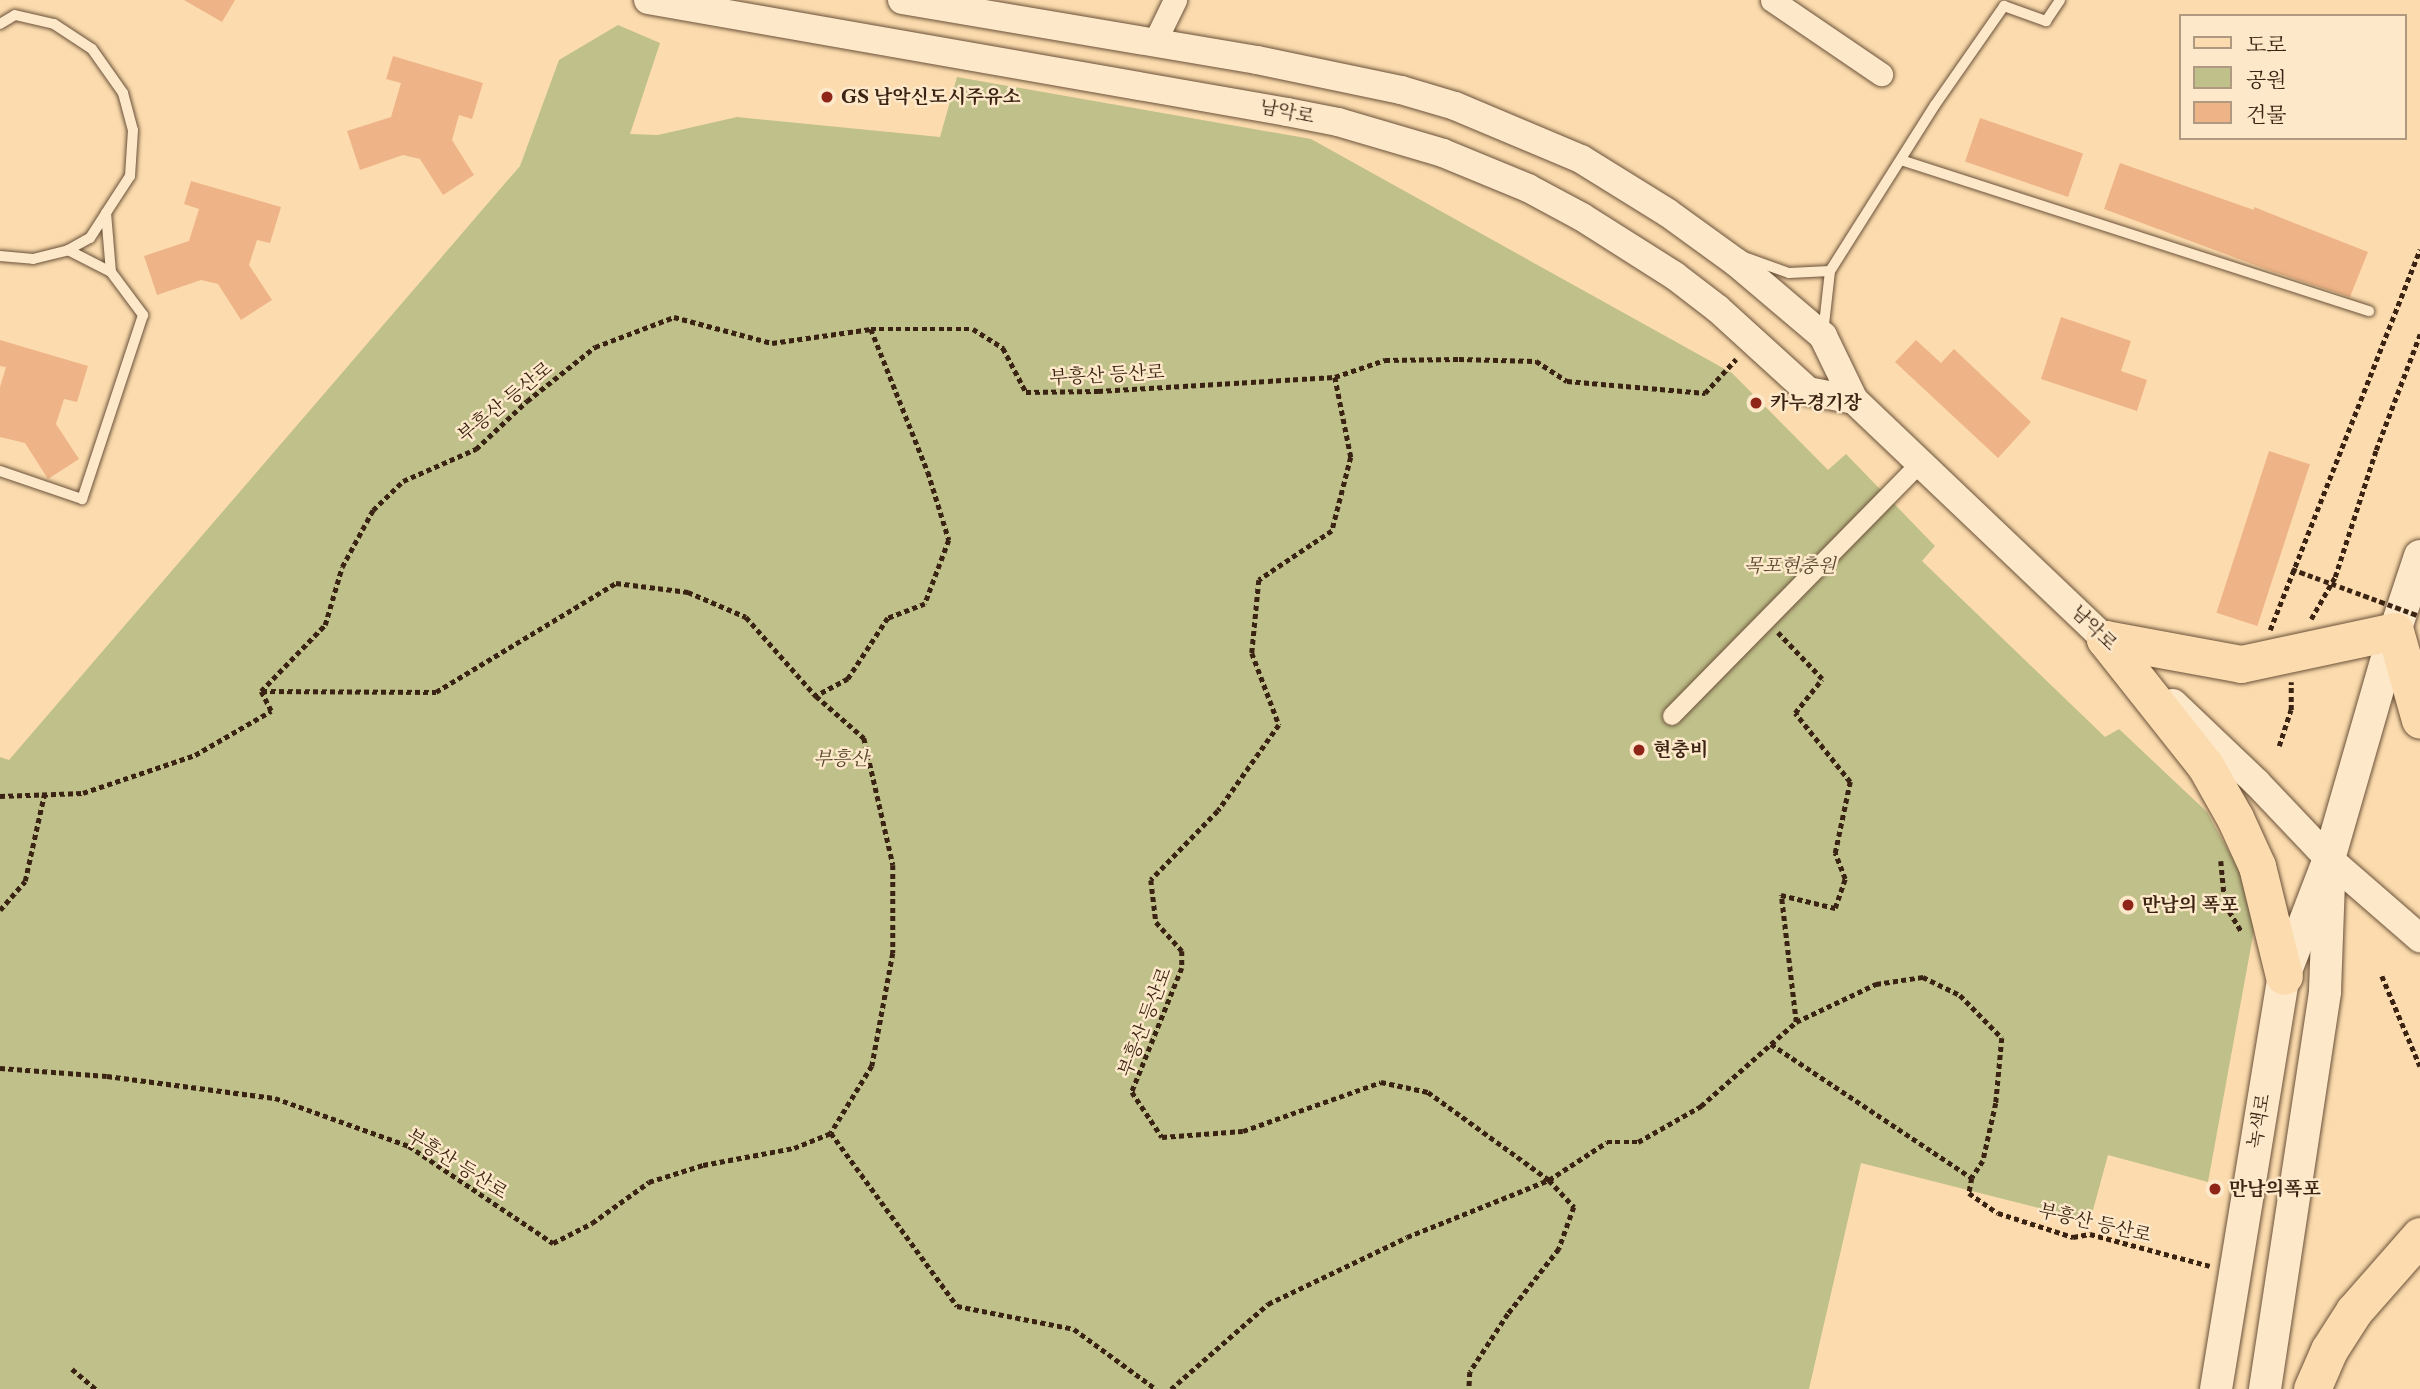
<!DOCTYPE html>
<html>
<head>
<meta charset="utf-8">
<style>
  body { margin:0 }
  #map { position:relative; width:2420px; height:1389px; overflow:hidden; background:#fcdcae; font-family:"Libre Caslon Text","Noto Serif KR",serif }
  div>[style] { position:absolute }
  .green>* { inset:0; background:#bfc08a }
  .building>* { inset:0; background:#eeb487; transform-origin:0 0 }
  .path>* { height:4.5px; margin-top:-2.25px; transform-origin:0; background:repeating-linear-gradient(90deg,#3a2312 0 5px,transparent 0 8.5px) }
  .roads { filter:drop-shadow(0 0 2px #6a5139) drop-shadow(0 0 2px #6a5139) }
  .service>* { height:10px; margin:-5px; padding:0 5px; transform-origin:5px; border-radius:5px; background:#fde8ca }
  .pedestrian>* { height:18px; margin:-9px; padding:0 9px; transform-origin:9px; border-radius:9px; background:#fde8ca }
  .minor>* { height:23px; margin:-11.5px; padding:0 11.5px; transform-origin:11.5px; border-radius:11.5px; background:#fde8ca }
  .tertiary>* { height:28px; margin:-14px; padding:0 14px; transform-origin:14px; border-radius:14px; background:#fde8ca }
  .secondary>* { height:32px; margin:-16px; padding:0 16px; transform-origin:16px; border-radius:16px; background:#fde8ca }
  .primary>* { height:37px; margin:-18.5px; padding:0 18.5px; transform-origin:18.5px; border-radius:18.5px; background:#fcdcae }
  .path-bridge>* { height:4.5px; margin-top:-2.25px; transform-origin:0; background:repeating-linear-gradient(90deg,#3a2312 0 5px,transparent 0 8.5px) }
  .dots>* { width:19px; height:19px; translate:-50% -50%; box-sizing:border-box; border:4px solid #fde8ca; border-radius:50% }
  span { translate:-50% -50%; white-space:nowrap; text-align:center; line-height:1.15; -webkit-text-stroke:5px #fde8ca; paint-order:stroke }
  .poi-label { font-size:19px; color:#3a2312; font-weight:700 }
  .left { translate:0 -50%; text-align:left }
  .street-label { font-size:19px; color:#3a2312 }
  .park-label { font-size:19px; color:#5b4a30; font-style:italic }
  .legend { position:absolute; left:2179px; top:14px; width:228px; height:126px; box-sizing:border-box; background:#fde8ca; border:2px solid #af9980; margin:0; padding:9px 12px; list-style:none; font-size:21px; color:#3a2312 }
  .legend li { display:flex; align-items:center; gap:14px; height:35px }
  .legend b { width:35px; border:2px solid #af9980 }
</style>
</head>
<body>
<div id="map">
  <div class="green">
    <i style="clip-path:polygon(618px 25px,660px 43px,630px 134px,658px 135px,737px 117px,940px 137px,957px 77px,1311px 139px,1732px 373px,1828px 470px,1846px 454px,1935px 546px,1922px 561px,2105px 737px,2119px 729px,2207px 812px,2240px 872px,2254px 930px,2208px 1182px,2108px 1155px,2090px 1221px,1861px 1163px,1809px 1389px,0 1389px,0 757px,9px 760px,520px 166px,559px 60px)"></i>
  </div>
  <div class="building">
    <i style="clip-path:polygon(184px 0,235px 0,222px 22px)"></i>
    <i style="clip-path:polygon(393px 56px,483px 83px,472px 119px,459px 115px,452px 140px,474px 175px,443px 195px,420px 159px,403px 155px,360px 170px,347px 131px,391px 117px,401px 83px,386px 79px)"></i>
    <i style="left:1980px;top:118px;width:109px;height:46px;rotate:19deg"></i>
    <i style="clip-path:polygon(2120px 163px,2254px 210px,2254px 207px,2368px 252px,2350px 297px,2274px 272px,2104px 209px)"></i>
    <i style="clip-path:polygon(191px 181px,281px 207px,270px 243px,257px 240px,249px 265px,272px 300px,241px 320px,218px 284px,201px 280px,157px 295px,144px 256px,189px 241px,199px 209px,184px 204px)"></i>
    <i style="clip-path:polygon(2061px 317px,2131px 341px,2121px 371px,2147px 380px,2137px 411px,2041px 379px)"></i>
    <i style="clip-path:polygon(0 340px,88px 366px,77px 402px,64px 399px,56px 424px,79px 459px,48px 479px,25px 443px,0 437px,0 387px,6px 367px,0 366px)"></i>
    <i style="clip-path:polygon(1916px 340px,1941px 363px,1954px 349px,2031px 422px,1998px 458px,1895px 362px)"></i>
    <i style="left:2269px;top:451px;width:43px;height:170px;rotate:18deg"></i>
  </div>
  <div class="path">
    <i style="left:871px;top:329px;width:154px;rotate:68.3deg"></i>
    <i style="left:928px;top:472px;width:71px;rotate:72.8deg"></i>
    <i style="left:949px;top:540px;width:68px;rotate:110.6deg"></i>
    <i style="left:925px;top:604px;width:40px;rotate:159deg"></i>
    <i style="left:888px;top:618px;width:73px;rotate:123.3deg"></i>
    <i style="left:848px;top:679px;width:36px;rotate:152deg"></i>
    <i style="left:816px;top:696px;width:64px;rotate:41.2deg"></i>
    <i style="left:864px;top:738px;width:130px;rotate:77.1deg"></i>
    <i style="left:893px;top:865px;width:88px;rotate:90deg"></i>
    <i style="left:893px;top:953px;width:115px;rotate:100.5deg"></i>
    <i style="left:872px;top:1066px;width:79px;rotate:121.5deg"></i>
    <i style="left:831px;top:1133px;width:214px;rotate:53.9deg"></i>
    <i style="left:957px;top:1306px;width:119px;rotate:11.1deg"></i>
    <i style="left:1074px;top:1329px;width:102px;rotate:36.2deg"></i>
    <i style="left:1335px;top:377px;width:82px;rotate:78.7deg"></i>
    <i style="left:1351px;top:457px;width:76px;rotate:104.4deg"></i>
    <i style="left:1332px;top:531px;width:88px;rotate:146.1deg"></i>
    <i style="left:1259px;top:580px;width:73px;rotate:95.5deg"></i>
    <i style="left:1252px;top:653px;width:77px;rotate:69.4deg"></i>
    <i style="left:1279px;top:725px;width:105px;rotate:125.3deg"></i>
    <i style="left:1218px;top:811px;width:96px;rotate:134.2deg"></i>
    <i style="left:1151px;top:880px;width:42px;rotate:83.2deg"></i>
    <i style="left:1156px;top:922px;width:39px;rotate:48deg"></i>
    <i style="left:1182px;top:951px;width:17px;rotate:90deg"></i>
    <i style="left:1182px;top:968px;width:134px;rotate:112deg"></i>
    <i style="left:1132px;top:1092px;width:54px;rotate:56.3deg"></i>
    <i style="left:1162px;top:1137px;width:81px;rotate:-4.2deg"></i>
    <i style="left:1243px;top:1131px;width:146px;rotate:-19.5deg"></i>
    <i style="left:1381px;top:1082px;width:48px;rotate:12deg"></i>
    <i style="left:1428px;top:1092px;width:150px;rotate:36deg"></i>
    <i style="left:1549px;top:1180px;width:37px;rotate:47deg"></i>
    <i style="left:1574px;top:1207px;width:45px;rotate:109.7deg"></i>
    <i style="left:1559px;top:1249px;width:83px;rotate:128.1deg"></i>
    <i style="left:1508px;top:1314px;width:69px;rotate:123.2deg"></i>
    <i style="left:1470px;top:1372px;width:17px;rotate:93deg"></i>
    <i style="left:2311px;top:619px;width:48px;rotate:-60.3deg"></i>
    <i style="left:2335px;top:577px;width:133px;rotate:-72.1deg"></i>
    <i style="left:2376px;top:450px;width:124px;rotate:-69.2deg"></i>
    <i style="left:2270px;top:630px;width:409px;rotate:-68.5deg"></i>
    <i style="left:262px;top:691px;width:174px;rotate:0.3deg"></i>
    <i style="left:436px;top:692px;width:210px;rotate:-31.2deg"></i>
    <i style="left:616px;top:583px;width:73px;rotate:7.1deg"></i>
    <i style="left:688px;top:592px;width:63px;rotate:23.3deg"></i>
    <i style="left:746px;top:617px;width:106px;rotate:48.5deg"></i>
    <i style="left:2279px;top:746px;width:38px;rotate:-72deg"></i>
    <i style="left:2291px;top:710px;width:28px;rotate:-90deg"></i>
    <i style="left:0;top:796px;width:83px;rotate:-2.1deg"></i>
    <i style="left:83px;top:793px;width:118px;rotate:-18.7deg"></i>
    <i style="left:195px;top:755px;width:88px;rotate:-30.1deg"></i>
    <i style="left:271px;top:711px;width:22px;rotate:-117deg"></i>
    <i style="left:261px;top:691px;width:92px;rotate:-45.9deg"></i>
    <i style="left:325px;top:625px;width:60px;rotate:-73.7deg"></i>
    <i style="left:342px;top:567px;width:65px;rotate:-61.5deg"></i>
    <i style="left:373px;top:510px;width:42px;rotate:-44deg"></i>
    <i style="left:403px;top:481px;width:80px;rotate:-23.7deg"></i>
    <i style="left:476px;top:449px;width:70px;rotate:-43.3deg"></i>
    <i style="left:527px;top:401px;width:87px;rotate:-38.5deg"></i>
    <i style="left:595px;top:347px;width:85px;rotate:-20.8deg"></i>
    <i style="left:674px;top:317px;width:101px;rotate:14.9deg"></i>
    <i style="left:772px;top:343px;width:100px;rotate:-8deg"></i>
    <i style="left:871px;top:329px;width:102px"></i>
    <i style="left:973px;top:329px;width:36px;rotate:32deg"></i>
    <i style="left:1003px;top:348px;width:50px;rotate:62.4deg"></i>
    <i style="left:1026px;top:392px;width:72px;rotate:-0.8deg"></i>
    <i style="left:1098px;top:391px;width:237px;rotate:-3.4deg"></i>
    <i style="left:1335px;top:377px;width:53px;rotate:-18.8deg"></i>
    <i style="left:1385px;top:360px;width:74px;rotate:-0.8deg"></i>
    <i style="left:1459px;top:359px;width:77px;rotate:1.5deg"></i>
    <i style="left:1536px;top:361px;width:37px;rotate:33deg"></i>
    <i style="left:1567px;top:381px;width:139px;rotate:5deg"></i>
    <i style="left:1705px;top:393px;width:46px;rotate:-47.6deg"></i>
    <i style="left:2221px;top:861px;width:43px;rotate:84.7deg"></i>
    <i style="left:2225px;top:904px;width:31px;rotate:59deg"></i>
    <i style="left:0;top:910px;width:38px;rotate:-49deg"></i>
    <i style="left:25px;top:881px;width:88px;rotate:-77.5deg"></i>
    <i style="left:2382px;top:976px;width:98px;rotate:67.1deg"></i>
    <i style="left:1796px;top:1022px;width:89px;rotate:-25.4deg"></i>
    <i style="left:1876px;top:984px;width:48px;rotate:-8.5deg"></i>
    <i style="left:1923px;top:977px;width:41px;rotate:25.9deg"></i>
    <i style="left:1960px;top:995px;width:60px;rotate:45.7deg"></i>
    <i style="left:2002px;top:1038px;width:65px;rotate:95.3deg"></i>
    <i style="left:1996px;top:1103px;width:59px;rotate:102.6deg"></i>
    <i style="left:1983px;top:1161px;width:20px;rotate:123deg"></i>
    <i style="left:1771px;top:1044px;width:242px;rotate:33.7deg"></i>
    <i style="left:1972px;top:1178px;width:15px;rotate:101deg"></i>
    <i style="left:1969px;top:1193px;width:35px;rotate:35deg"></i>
    <i style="left:1998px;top:1213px;width:79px;rotate:17.7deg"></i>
    <i style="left:2073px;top:1237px;width:17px;rotate:-10deg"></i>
    <i style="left:2090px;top:1234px;width:124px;rotate:14.9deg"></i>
    <i style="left:0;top:1068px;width:107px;rotate:4.3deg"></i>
    <i style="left:107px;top:1076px;width:169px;rotate:7.5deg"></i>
    <i style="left:275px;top:1098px;width:142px;rotate:19.7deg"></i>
    <i style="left:409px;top:1146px;width:174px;rotate:34deg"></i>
    <i style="left:553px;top:1243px;width:44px;rotate:-27.1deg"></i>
    <i style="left:592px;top:1223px;width:70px;rotate:-35.7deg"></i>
    <i style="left:649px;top:1182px;width:57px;rotate:-17.5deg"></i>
    <i style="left:703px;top:1165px;width:93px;rotate:-10.6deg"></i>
    <i style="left:794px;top:1148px;width:40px;rotate:-22deg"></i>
    <i style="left:72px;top:1369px;width:31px;rotate:40deg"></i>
    <i style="left:1171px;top:1389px;width:129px;rotate:-41.2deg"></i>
    <i style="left:1268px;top:1304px;width:154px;rotate:-25.7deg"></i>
    <i style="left:1407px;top:1237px;width:153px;rotate:-21.9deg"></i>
    <i style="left:1549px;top:1180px;width:69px;rotate:-33.2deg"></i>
    <i style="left:1607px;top:1142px;width:31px"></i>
    <i style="left:1638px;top:1142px;width:73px;rotate:-29.7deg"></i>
    <i style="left:1701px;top:1106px;width:127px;rotate:-41.5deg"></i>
    <i style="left:1796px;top:1022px;width:128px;rotate:-96.7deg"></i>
    <i style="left:1781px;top:895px;width:56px;rotate:13.5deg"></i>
    <i style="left:1835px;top:908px;width:31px;rotate:-71deg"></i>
    <i style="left:1845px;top:879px;width:28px;rotate:-111deg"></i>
    <i style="left:1835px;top:853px;width:73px;rotate:-78.1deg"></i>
    <i style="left:1850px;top:782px;width:88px;rotate:-128.6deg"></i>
    <i style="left:1795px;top:713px;width:43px;rotate:-51.5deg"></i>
    <i style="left:1822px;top:679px;width:64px;rotate:-133.7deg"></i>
  </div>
  <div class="roads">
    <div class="service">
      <i style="left:0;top:24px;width:17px;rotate:-31deg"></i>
      <i style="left:15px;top:15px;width:40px;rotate:13deg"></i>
      <i style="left:54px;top:24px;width:45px;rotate:33.3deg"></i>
      <i style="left:92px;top:49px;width:54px;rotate:54.8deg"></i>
      <i style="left:123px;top:93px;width:38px;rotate:75deg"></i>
      <i style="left:133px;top:130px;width:46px;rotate:93.7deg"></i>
      <i style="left:130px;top:176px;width:44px;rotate:123deg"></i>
      <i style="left:106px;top:213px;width:59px;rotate:85.2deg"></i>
      <i style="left:111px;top:272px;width:54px;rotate:53.3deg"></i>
      <i style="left:143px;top:315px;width:194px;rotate:108.3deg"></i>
      <i style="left:82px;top:499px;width:87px;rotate:-161.1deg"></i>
      <i style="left:1901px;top:160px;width:492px;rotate:17.9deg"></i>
      <i style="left:68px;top:250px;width:25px;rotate:-29deg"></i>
      <i style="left:90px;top:238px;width:30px;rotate:-57deg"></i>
      <i style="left:0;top:256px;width:33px;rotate:5deg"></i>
      <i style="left:33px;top:259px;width:36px;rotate:-14deg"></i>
      <i style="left:68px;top:250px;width:48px;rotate:27.1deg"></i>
      <i style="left:1744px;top:257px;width:48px;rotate:19.6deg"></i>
      <i style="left:1789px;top:273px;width:41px;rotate:-2.8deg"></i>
      <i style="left:1830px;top:271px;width:62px;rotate:96.4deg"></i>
      <i style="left:1830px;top:271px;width:196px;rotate:-57.7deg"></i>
      <i style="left:1935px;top:105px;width:121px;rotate:-55.1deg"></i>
      <i style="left:2004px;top:6px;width:45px;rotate:19.7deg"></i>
      <i style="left:2046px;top:21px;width:25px;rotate:-56deg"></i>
    </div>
    <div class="pedestrian">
      <i style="left:1672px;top:716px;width:356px;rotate:-45.5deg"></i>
    </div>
    <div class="minor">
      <i style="left:1772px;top:0;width:132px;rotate:34.2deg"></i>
      <i style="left:1154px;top:43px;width:48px;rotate:-64deg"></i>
    </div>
    <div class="tertiary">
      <i style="left:648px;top:0;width:649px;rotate:9.94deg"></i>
      <i style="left:1287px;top:112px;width:52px;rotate:11.1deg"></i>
      <i style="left:1338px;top:122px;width:109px;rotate:16.4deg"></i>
      <i style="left:1443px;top:153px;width:92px;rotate:22.4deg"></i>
      <i style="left:1528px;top:188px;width:61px;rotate:28.2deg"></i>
      <i style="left:1582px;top:217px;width:110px;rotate:32.4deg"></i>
      <i style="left:1675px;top:276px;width:54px;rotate:37.5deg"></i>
      <i style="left:1718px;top:309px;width:122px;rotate:42.3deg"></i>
      <i style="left:1808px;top:391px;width:47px;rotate:11.1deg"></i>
      <i style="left:902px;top:0;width:360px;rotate:9.6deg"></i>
      <i style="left:1257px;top:60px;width:147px;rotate:11.8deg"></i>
      <i style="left:1401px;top:90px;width:56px;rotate:16.5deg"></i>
      <i style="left:1455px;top:106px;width:137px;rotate:22.8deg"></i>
      <i style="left:1581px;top:159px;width:102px;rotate:31.8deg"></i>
      <i style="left:1668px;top:213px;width:85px;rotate:35.9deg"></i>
      <i style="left:1737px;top:263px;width:113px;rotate:40.3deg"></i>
      <i style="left:1823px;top:336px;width:71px;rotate:64.2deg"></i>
      <i style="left:1854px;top:400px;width:364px;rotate:43.6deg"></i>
      <i style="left:2173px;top:703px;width:116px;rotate:43.6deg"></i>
      <i style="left:2257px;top:783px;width:105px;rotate:46.5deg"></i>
      <i style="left:2329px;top:859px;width:121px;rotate:41deg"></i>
    </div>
    <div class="secondary">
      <i style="left:2216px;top:1389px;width:419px;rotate:-80.7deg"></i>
      <i style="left:2284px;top:976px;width:125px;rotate:-69deg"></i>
      <i style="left:2329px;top:859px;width:237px;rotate:-73.9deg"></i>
      <i style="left:2395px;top:631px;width:79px;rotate:-71.6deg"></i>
      <i style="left:2265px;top:1389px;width:402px;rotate:-81.4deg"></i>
      <i style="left:2325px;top:991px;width:111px;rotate:-87.9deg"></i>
    </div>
    <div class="primary">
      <i style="left:2105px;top:639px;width:138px;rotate:10.4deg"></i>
      <i style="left:2241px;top:664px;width:157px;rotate:-12.1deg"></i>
      <i style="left:2395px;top:631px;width:92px;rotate:74.3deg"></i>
      <i style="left:2105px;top:639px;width:161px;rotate:51.6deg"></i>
      <i style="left:2205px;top:765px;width:61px;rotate:60.5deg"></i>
      <i style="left:2235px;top:818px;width:53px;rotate:65.4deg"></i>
      <i style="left:2257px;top:866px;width:113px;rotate:76.2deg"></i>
      <i style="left:2312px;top:1389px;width:43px;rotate:-66.4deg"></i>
      <i style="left:2329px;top:1350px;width:46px;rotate:-57.3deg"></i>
      <i style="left:2354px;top:1311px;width:100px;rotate:-48.7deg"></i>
    </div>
  </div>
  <div class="path-bridge">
    <i style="left:2292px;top:569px;width:136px;rotate:20.2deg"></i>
  </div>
  <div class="dots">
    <i style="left:827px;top:97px;background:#8f2418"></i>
    <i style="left:1756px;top:403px;background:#8f2418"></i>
    <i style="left:1639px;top:750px;background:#8f2418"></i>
    <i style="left:2128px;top:905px;background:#8f2418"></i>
    <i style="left:2215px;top:1189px;background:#8f2418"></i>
  </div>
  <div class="poi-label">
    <span class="left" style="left:841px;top:97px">GS 남악신도시주유소</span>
    <span class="left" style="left:1770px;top:403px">카누경기장</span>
    <span class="left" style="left:1653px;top:750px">현충비</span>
    <span class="left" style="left:2142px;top:905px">만남의 폭포</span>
    <span class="left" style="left:2229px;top:1189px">만남의폭포</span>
  </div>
  <div class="street-label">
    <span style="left:1287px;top:112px;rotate:11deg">남악로</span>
    <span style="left:1107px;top:375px;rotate:-3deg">부흥산 등산로</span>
    <span style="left:505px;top:402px;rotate:-39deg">부흥산 등산로</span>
    <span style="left:2094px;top:628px;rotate:44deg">남악로</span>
    <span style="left:1145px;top:1022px;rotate:-69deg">부흥산 등산로</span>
    <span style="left:2259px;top:1121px;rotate:-80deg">녹색로</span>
    <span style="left:457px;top:1164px;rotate:32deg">부흥산 등산로</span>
    <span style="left:2095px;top:1223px;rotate:13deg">부흥산 등산로</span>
  </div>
  <div class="park-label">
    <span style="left:1790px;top:566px">목포현충원</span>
    <span style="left:841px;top:759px">부흥산</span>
  </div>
  <ul class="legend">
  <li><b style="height:9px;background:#fcdcae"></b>도로</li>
  <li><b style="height:19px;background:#bfc08a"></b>공원</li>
  <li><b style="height:19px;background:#eeb487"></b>건물</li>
  </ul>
</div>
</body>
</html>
